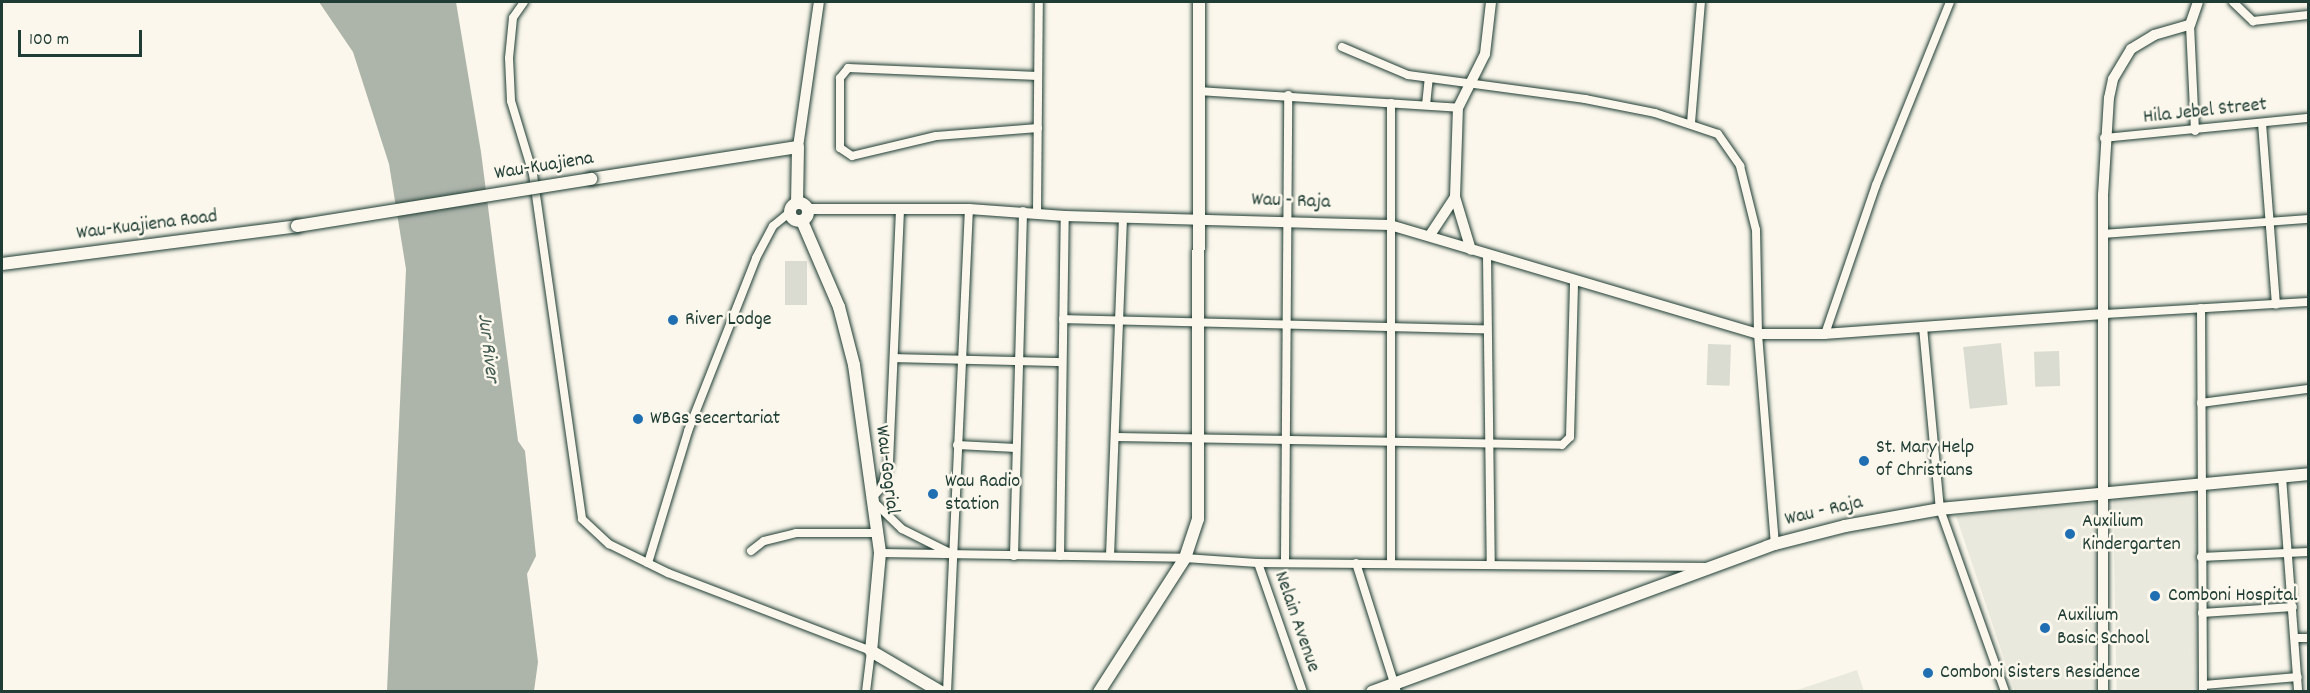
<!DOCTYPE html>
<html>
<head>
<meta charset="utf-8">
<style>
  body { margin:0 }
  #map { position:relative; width:2310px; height:693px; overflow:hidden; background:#fbf7ec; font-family:Dekko,sans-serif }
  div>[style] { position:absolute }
  .built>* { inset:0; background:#eae9de; transform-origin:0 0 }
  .green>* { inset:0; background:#dbdcd1; transform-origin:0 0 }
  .water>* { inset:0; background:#adb4aa }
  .roads { filter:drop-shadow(0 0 2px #1f3d34) drop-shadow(0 0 2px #1f3d34) }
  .street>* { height:8px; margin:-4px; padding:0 4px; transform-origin:4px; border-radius:4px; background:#fbf7ec }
  .secondary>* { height:10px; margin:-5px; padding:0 5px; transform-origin:5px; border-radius:5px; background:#fbf7ec }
  .primary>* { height:12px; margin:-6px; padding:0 6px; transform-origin:6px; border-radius:6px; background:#fbf7ec }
  .primary>.ring { margin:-6px; padding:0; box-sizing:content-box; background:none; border:12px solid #fbf7ec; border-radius:50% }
  .bridges { filter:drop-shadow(0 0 2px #1f3d34) drop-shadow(0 0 2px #1f3d34) }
  .primary-bridge>* { height:12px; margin:-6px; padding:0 6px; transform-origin:6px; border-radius:6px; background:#fbf7ec }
  .dots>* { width:16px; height:16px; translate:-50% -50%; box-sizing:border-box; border:3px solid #fbf7ec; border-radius:50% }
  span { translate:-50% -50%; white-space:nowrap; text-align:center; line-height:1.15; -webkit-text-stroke:5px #fbf7ec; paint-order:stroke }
  .street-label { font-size:20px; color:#1f3d34 }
  .poi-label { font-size:20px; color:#1f3d34 }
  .left { translate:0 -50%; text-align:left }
  .water-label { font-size:21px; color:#425b52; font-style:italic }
  .frame { position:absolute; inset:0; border:3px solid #1f3d34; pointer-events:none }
  .scale { position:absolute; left:18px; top:30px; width:124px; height:27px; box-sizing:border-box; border:3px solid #1f3d34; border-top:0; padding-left:8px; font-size:18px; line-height:21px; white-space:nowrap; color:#1f3d34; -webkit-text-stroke:4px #fbf7ec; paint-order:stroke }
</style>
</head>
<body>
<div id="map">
  <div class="built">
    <i style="left:2196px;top:492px;width:199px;height:83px;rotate:89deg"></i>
    <i style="clip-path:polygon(2099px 503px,2096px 691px,2015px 691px,1956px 516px,2038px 505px,2039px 514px,2039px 506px)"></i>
    <i style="clip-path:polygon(1857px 670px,1864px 691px,1794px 691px)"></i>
  </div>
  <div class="green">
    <i style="left:785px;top:261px;width:22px;height:44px"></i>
    <i style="left:2001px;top:343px;width:62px;height:38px;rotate:84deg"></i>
    <i style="left:1708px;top:344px;width:23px;height:41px;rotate:2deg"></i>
    <i style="left:2059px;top:351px;width:35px;height:25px;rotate:88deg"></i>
  </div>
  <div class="water">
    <i style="clip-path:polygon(319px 2px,456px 2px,481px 152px,518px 441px,525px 451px,536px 556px,527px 574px,538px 662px,534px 691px,387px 691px,406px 269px,389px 164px,353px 52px)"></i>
  </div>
  <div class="roads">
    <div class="street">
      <i style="left:524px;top:2px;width:19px;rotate:125deg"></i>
      <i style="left:513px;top:18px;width:40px;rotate:95.7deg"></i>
      <i style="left:509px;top:58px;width:43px;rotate:87.3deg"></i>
      <i style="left:511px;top:101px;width:76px;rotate:73.2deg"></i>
      <i style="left:533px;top:174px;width:348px;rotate:81.9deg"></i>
      <i style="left:582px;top:519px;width:37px;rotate:43deg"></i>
      <i style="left:609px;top:544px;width:66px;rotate:26.2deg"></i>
      <i style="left:668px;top:573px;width:217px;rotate:21deg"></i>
      <i style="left:871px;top:651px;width:41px;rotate:97deg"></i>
      <i style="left:2233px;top:2px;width:28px;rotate:44deg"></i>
      <i style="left:2253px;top:21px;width:55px;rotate:-6.2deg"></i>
      <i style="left:2190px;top:25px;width:106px;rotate:87.3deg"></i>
      <i style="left:1342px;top:47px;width:72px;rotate:23deg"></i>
      <i style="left:1408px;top:75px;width:179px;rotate:7.7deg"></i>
      <i style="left:1585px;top:99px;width:71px;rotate:11.3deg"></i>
      <i style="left:1655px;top:113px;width:66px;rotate:18.4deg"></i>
      <i style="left:1718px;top:134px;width:39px;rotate:55deg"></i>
      <i style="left:1740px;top:166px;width:66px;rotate:76deg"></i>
      <i style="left:1756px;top:230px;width:104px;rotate:88.9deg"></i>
      <i style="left:1758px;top:334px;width:211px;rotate:85.4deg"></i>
      <i style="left:1198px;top:91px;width:261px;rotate:3.7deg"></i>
      <i style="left:1426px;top:105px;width:27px;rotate:-84deg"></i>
      <i style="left:1691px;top:123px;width:121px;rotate:-85.3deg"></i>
      <i style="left:2262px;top:123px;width:182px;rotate:85.6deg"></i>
      <i style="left:1038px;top:128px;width:102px;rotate:175.5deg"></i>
      <i style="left:936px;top:136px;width:86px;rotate:166.6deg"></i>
      <i style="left:852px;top:156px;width:14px;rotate:-146deg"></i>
      <i style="left:840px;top:148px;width:70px;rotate:-90deg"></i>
      <i style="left:840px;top:78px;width:13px;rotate:-51deg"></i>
      <i style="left:848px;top:68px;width:190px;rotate:2.4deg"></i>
      <i style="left:2104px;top:138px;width:205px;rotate:-5.6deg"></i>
      <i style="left:900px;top:210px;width:252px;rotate:92.5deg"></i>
      <i style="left:889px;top:462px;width:26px;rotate:106deg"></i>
      <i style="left:882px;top:487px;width:16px;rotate:133deg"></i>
      <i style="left:871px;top:499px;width:43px;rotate:44.1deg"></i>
      <i style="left:902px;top:529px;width:54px;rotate:26.6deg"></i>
      <i style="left:1037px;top:213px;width:211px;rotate:-89.5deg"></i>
      <i style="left:2103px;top:234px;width:206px;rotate:-4.2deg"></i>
      <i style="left:1487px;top:256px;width:307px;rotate:89.3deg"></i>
      <i style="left:2201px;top:308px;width:384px;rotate:89.7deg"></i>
      <i style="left:2105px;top:314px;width:203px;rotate:-3.4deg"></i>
      <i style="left:1063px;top:319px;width:423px;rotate:1.4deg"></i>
      <i style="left:1923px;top:327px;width:183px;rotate:84.7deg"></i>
      <i style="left:1940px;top:509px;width:194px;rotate:70.4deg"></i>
      <i style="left:1825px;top:334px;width:157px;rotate:-71.1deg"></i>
      <i style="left:1876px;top:185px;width:197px;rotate:-68deg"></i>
      <i style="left:895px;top:358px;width:167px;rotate:1.4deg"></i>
      <i style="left:2201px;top:403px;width:108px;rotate:-7.5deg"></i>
      <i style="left:1116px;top:437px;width:446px;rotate:1deg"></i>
      <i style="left:1562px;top:445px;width:11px;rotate:-45deg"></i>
      <i style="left:1570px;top:437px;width:155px;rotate:-88.5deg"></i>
      <i style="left:957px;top:445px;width:59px;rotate:2.9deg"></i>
      <i style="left:2282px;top:477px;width:216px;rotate:85.7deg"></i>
      <i style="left:751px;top:551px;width:16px;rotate:-38deg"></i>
      <i style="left:764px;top:541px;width:33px;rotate:-14deg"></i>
      <i style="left:796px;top:533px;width:79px"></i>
      <i style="left:880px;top:553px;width:305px;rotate:0.9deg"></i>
      <i style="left:1185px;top:558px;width:73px;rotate:3.9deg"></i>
      <i style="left:1258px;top:563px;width:448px;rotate:0.5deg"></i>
      <i style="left:1014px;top:556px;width:345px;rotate:-88.5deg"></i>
      <i style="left:1060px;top:556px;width:340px;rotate:-89.2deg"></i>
      <i style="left:1110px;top:556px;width:339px;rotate:-87.8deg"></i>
      <i style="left:2201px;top:557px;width:107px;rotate:-2.7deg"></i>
      <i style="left:1285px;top:562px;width:467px;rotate:-89.6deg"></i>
      <i style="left:1391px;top:562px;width:459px;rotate:-90deg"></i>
      <i style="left:648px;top:563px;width:138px;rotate:-73.1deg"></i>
      <i style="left:688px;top:431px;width:186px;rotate:-68.5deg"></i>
      <i style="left:756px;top:258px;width:36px;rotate:-62deg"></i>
      <i style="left:773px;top:226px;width:22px;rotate:-39deg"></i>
      <i style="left:1258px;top:563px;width:137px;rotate:70.8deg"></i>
      <i style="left:1356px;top:563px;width:135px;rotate:72.4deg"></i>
      <i style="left:2202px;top:613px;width:91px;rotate:-3.8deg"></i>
      <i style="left:2296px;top:638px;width:12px"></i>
      <i style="left:2204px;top:685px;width:94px;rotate:-4.9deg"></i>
      <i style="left:947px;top:692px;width:484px;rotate:-87.4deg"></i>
    </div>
    <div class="secondary">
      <i style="left:798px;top:147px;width:147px;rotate:-81.8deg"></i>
      <i style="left:1455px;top:197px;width:55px;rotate:73.2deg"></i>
      <i style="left:807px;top:209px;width:162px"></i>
      <i style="left:969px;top:209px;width:96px;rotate:4.2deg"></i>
      <i style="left:1065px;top:216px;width:325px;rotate:1.6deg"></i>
      <i style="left:1390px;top:225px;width:384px;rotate:16.5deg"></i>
      <i style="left:1758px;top:334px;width:67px"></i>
      <i style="left:1825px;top:334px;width:281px;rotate:-4.1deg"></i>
      <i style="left:1430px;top:235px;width:45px;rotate:-56.7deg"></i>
      <i style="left:1455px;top:197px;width:89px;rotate:-88.1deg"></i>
      <i style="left:1458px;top:108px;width:60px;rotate:-63.4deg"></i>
      <i style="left:1485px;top:54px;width:52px;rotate:-83.4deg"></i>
      <i style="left:2103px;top:692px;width:497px;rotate:-90deg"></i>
      <i style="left:2103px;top:195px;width:97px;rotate:-86.5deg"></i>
      <i style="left:2109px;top:98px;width:19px;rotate:-78deg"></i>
      <i style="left:2113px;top:79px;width:35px;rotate:-59deg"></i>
      <i style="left:2131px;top:49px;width:27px;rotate:-31deg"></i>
      <i style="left:2154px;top:35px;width:37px;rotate:-16deg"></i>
      <i style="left:2190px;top:25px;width:24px;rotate:-71deg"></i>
    </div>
    <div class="primary">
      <i style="left:591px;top:179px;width:209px;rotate:-8.8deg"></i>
      <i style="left:798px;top:147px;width:56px;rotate:91deg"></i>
      <i class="ring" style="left:790px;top:203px;width:6px;height:6px"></i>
      <i style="left:802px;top:221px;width:94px;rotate:66.7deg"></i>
      <i style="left:839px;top:307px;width:60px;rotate:75.5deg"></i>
      <i style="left:854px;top:365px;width:190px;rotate:82.1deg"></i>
      <i style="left:880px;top:553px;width:98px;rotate:95.2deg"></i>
      <i style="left:871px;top:651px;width:81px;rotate:30.4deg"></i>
      <i style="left:2px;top:264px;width:297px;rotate:-7.3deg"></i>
      <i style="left:1099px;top:692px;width:159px;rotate:-57.3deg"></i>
      <i style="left:1185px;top:558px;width:41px;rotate:-71.6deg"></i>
      <i style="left:1198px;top:519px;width:517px;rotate:-89.89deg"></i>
      <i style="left:1372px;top:692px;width:429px;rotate:-20.2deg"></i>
      <i style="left:1775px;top:544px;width:72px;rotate:-14.4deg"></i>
      <i style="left:1845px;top:526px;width:97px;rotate:-10.1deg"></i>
      <i style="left:1940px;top:509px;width:370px;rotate:-5.4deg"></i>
    </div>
  </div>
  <div class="bridges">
    <div class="primary-bridge">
      <i style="left:297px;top:226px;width:298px;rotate:-9.1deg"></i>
    </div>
  </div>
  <div class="dots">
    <i style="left:673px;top:320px;background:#1f6fb2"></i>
    <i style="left:638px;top:419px;background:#1f6fb2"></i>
    <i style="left:1864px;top:461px;background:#1f6fb2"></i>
    <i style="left:933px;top:494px;background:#1f6fb2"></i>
    <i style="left:2070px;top:534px;background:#1f6fb2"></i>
    <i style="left:2155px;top:596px;background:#1f6fb2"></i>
    <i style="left:2045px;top:628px;background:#1f6fb2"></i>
    <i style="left:1928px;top:673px;background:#1f6fb2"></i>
  </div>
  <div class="street-label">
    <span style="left:2205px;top:112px;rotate:-6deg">Hila Jebel Street</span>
    <span style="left:544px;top:167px;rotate:-9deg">Wau-Kuajiena</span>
    <span style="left:1291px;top:202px;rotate:2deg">Wau - Raja</span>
    <span style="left:147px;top:226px;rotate:-7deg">Wau-Kuajiena Road</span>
    <span style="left:886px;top:470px;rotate:83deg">Wau-Gogrial</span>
    <span style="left:1824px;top:512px;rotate:-13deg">Wau - Raja</span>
    <span style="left:1296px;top:622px;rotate:71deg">Nelain Avenue</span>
  </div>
  <div class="poi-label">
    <span class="left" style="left:685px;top:320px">River Lodge</span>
    <span class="left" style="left:650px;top:419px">WBGs secertariat</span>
    <span class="left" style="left:1876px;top:460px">St. Mary Help<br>of Christians</span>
    <span class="left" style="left:945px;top:494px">Wau Radio<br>station</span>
    <span class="left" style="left:2082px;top:534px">Auxilium<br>Kindergarten</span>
    <span class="left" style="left:2168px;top:596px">Comboni Hospital</span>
    <span class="left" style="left:2057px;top:628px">Auxilium<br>Basic School</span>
    <span class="left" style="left:1940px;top:673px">Comboni Sisters Residence</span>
  </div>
  <div class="water-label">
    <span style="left:487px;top:348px;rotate:83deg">Jur River</span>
  </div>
  <div class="frame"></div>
  <div class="scale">100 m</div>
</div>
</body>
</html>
